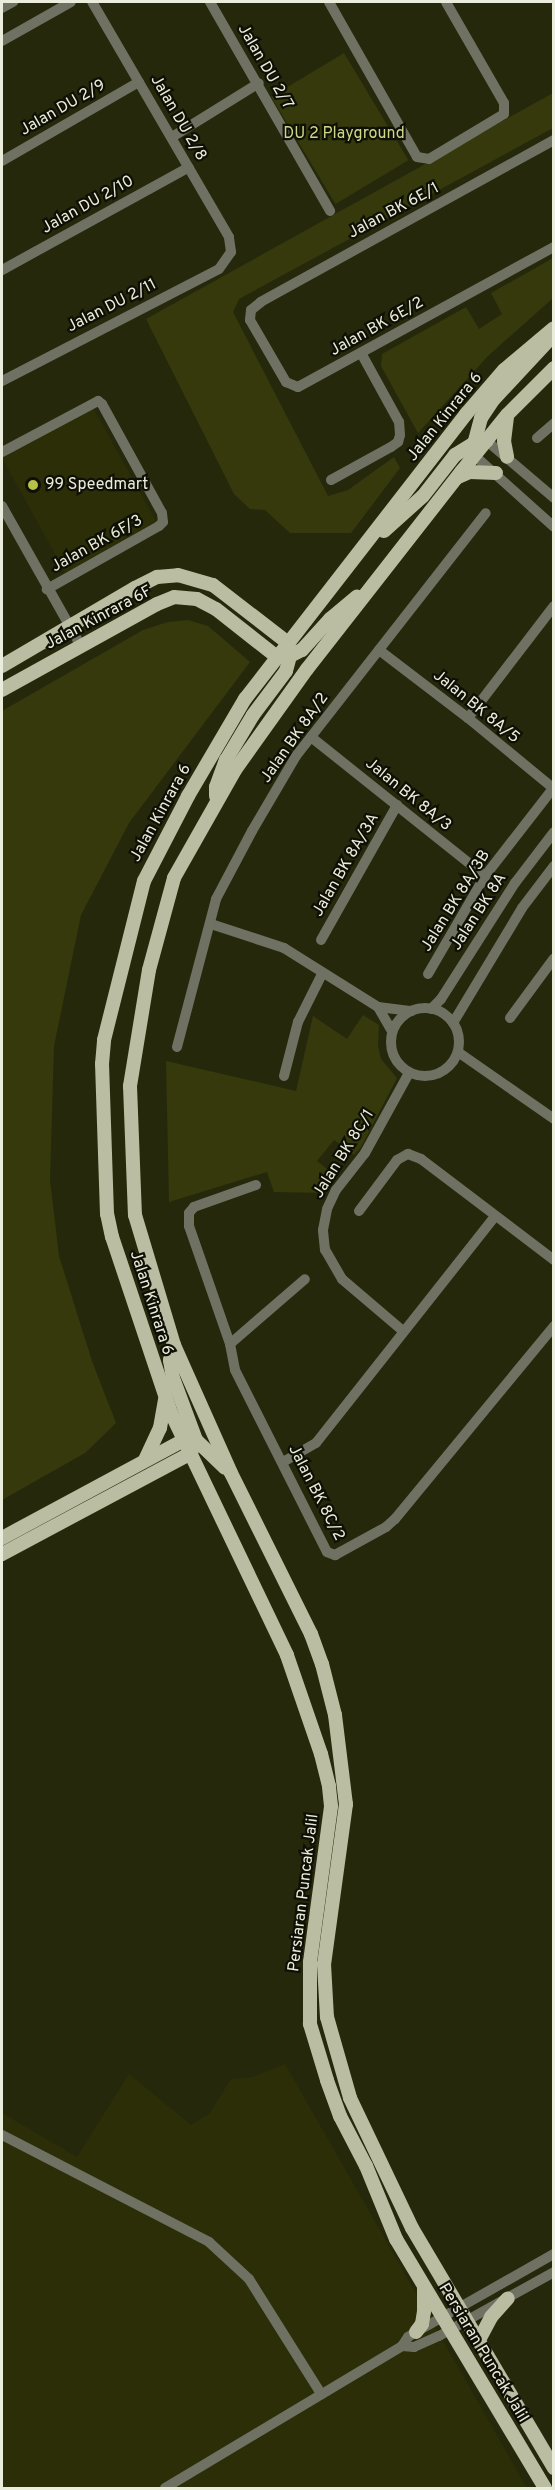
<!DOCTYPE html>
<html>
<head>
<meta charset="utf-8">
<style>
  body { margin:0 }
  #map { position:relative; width:555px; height:2490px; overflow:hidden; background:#26280b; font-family:Overpass,sans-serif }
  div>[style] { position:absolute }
  .built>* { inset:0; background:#2c2e08; transform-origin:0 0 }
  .green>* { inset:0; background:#36390c; transform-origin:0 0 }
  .minor>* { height:10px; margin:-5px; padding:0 5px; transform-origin:5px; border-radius:5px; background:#6f7163 }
  .minor>.ring { margin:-5px; padding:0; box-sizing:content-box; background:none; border:10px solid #6f7163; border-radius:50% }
  .major>* { height:14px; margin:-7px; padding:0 7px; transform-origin:7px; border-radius:7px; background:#babda1 }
  .dots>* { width:16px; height:16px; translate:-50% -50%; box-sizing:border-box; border:3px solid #0f1005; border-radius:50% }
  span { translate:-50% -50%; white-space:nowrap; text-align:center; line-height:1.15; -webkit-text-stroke:4.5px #0f1005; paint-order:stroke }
  .street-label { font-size:16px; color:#ebeddc }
  .park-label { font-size:16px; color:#cfd786 }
  .poi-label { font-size:16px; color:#ebeddc }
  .left { translate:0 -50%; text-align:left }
  .frame { position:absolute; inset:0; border:3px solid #ebeddc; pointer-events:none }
</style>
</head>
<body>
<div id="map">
  <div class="built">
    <i style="left:92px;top:406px;width:133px;height:104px;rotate:61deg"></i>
    <i style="clip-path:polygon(285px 2064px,527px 2488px,2px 2488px,2px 2113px,77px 2157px,129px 2074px,191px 2125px,210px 2113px,231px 2079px,253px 2077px)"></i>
  </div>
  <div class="green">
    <i style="left:344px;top:53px;width:125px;height:85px;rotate:59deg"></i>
    <i style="clip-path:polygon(553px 93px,553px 128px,239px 299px,233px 312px,328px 496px,348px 490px,394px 457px,400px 468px,351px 533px,290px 533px,265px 510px,250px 509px,234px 494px,146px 319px)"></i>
    <i style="clip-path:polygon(553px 258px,553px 298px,488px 356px,418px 433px,381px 366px,382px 354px,466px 307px,479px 329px,502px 314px,491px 293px)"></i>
    <i style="clip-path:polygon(188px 620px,208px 626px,250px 662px,129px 823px,81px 915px,54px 1046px,50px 1180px,59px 1256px,92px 1361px,116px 1423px,85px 1453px,2px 1500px,2px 711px,143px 630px,168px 622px)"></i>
    <i style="clip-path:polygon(363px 1015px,379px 1025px,378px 1045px,381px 1059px,397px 1078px,361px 1147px,354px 1155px,334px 1140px,317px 1161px,336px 1176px,325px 1193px,274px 1192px,267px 1172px,169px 1202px,166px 1061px,296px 1091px,313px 1016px,347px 1039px)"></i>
  </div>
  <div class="minor">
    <i style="left:210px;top:2px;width:241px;rotate:60.1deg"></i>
    <i style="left:329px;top:2px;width:178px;rotate:60.4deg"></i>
    <i style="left:417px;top:157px;width:12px;rotate:9deg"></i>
    <i style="left:429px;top:159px;width:87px;rotate:-31deg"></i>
    <i style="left:504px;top:114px;width:11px;rotate:-90deg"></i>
    <i style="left:504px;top:103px;width:116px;rotate:-119.9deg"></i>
    <i style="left:2px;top:8px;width:13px;rotate:-29deg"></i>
    <i style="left:2px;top:41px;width:79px;rotate:-29.5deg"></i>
    <i style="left:172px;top:137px;width:102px;rotate:-31.8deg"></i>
    <i style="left:554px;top:140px;width:335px;rotate:151.1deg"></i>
    <i style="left:261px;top:302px;width:13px;rotate:141deg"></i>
    <i style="left:251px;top:310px;width:10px;rotate:96deg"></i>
    <i style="left:250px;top:320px;width:72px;rotate:59.9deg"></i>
    <i style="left:286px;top:382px;width:13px;rotate:23deg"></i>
    <i style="left:298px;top:387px;width:292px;rotate:-28.7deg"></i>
    <i style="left:2px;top:161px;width:158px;rotate:-30deg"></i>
    <i style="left:2px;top:270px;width:213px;rotate:-28.8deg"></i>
    <i style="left:2px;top:381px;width:244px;rotate:-27.3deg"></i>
    <i style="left:219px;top:269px;width:21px;rotate:-55deg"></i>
    <i style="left:231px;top:252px;width:15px;rotate:-98deg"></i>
    <i style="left:229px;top:237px;width:272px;rotate:-120.2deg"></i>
    <i style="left:537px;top:438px;width:23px;rotate:-41deg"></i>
    <i style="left:487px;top:441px;width:88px;rotate:40.4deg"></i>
    <i style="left:2px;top:452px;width:109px;rotate:-28deg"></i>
    <i style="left:98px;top:401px;width:5px;rotate:37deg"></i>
    <i style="left:102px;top:404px;width:124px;rotate:61.2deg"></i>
    <i style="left:162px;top:513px;width:9px;rotate:84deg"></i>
    <i style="left:163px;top:522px;width:6px;rotate:135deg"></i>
    <i style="left:159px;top:526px;width:129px;rotate:150.6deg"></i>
    <i style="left:475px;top:456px;width:106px;rotate:41.9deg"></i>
    <i style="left:331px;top:480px;width:68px;rotate:-28.8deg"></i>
    <i style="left:391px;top:447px;width:9px;rotate:-36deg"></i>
    <i style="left:398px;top:442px;width:7px;rotate:-74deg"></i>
    <i style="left:400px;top:435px;width:13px;rotate:-94deg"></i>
    <i style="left:399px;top:422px;width:79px;rotate:-118.8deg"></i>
    <i style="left:2px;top:506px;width:161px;rotate:60.6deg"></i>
    <i style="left:379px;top:650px;width:112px;rotate:37.4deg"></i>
    <i style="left:468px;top:718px;width:110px;rotate:39.5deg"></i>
    <i style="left:468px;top:718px;width:141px;rotate:-52.5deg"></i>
    <i style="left:311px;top:737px;width:223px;rotate:38.6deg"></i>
    <i style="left:211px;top:924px;width:77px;rotate:18.2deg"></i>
    <i style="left:284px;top:948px;width:111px;rotate:32.1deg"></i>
    <i style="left:378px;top:1007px;width:34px;rotate:7deg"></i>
    <i style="left:321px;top:940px;width:155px;rotate:-60.6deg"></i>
    <i style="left:428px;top:974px;width:113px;rotate:-59.8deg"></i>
    <i style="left:485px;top:876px;width:113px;rotate:-52.2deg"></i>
    <i style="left:378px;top:1007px;width:28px;rotate:60deg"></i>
    <i class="ring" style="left:391px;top:1008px;width:58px;height:58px"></i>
    <i style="left:431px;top:1009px;width:14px;rotate:-45deg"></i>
    <i style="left:441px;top:999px;width:138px;rotate:-57.5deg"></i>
    <i style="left:515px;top:883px;width:64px;rotate:-52.6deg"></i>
    <i style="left:510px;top:1018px;width:74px;rotate:-53.7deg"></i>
    <i style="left:453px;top:1023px;width:134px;rotate:-59deg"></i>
    <i style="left:522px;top:908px;width:53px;rotate:-52.7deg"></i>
    <i style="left:177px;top:1047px;width:153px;rotate:-75.2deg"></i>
    <i style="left:216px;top:899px;width:77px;rotate:-62.1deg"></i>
    <i style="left:252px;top:831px;width:87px;rotate:-59.6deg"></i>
    <i style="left:296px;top:756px;width:308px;rotate:-52deg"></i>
    <i style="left:458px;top:1052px;width:117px;rotate:34.9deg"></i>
    <i style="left:284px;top:1076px;width:56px;rotate:-75.5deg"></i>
    <i style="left:298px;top:1022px;width:54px;rotate:-63.4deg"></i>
    <i style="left:256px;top:1185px;width:66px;rotate:160.5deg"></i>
    <i style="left:194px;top:1207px;width:8px;rotate:130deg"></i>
    <i style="left:189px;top:1213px;width:13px;rotate:90deg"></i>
    <i style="left:189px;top:1226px;width:125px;rotate:70.8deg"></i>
    <i style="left:230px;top:1344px;width:26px;rotate:79deg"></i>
    <i style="left:235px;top:1370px;width:204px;rotate:63.2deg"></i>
    <i style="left:327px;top:1552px;width:9px;rotate:21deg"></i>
    <i style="left:335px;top:1555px;width:58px;rotate:-28.8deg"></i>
    <i style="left:386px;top:1527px;width:12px;rotate:-42deg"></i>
    <i style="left:395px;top:1519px;width:250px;rotate:-50.5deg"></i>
    <i style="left:359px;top:1211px;width:64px;rotate:-53.3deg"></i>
    <i style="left:397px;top:1160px;width:13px;rotate:-29deg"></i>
    <i style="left:408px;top:1154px;width:14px;rotate:21deg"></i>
    <i style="left:421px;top:1159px;width:167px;rotate:37.2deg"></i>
    <i style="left:403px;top:1331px;width:80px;rotate:-139.6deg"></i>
    <i style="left:342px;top:1279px;width:34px;rotate:-120deg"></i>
    <i style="left:325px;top:1250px;width:20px;rotate:-96deg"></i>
    <i style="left:323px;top:1230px;width:21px;rotate:-79deg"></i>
    <i style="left:327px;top:1209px;width:21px;rotate:-65deg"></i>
    <i style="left:336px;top:1190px;width:47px;rotate:-51.9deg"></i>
    <i style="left:365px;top:1153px;width:91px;rotate:-61.2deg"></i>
    <i style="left:230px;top:1344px;width:99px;rotate:-40.9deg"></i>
    <i style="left:283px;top:1462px;width:38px;rotate:-30deg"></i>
    <i style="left:316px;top:1443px;width:289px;rotate:-51.7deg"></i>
    <i style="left:2px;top:2135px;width:233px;rotate:27.3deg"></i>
    <i style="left:209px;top:2242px;width:54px;rotate:42.8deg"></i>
    <i style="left:249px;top:2279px;width:136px;rotate:57.9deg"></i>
    <i style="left:402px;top:2346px;width:12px;rotate:5deg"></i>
    <i style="left:414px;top:2347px;width:27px;rotate:-24deg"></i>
    <i style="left:439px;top:2336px;width:132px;rotate:-29.1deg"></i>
    <i style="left:165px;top:2488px;width:276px;rotate:-30.9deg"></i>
    <i style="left:402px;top:2346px;width:11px;rotate:-56deg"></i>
    <i style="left:408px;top:2337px;width:9px;rotate:-32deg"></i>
    <i style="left:416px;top:2332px;width:159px;rotate:-29.5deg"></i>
  </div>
  <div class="major">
    <i style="left:554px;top:368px;width:66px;rotate:135deg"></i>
    <i style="left:507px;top:415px;width:73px;rotate:128.9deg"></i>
    <i style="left:461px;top:472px;width:250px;rotate:128deg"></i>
    <i style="left:307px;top:669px;width:124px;rotate:125.5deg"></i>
    <i style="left:235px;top:770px;width:124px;rotate:119.5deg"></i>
    <i style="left:174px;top:878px;width:95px;rotate:105.2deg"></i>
    <i style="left:149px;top:970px;width:118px;rotate:99.3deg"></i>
    <i style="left:130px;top:1086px;width:129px;rotate:87.8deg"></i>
    <i style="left:135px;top:1215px;width:136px;rotate:73.3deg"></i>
    <i style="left:174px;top:1345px;width:140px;rotate:66deg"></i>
    <i style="left:231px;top:1473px;width:180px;rotate:63.6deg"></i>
    <i style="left:311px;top:1634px;width:32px;rotate:70deg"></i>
    <i style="left:322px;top:1664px;width:53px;rotate:75.7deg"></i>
    <i style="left:335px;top:1715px;width:90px;rotate:83deg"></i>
    <i style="left:346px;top:1804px;width:162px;rotate:97.8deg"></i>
    <i style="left:324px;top:1964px;width:53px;rotate:86.8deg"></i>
    <i style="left:327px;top:2017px;width:84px;rotate:74.1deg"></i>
    <i style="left:350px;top:2098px;width:144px;rotate:64.5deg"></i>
    <i style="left:412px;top:2228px;width:279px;rotate:59.4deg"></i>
    <i style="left:507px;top:417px;width:24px;rotate:97deg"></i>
    <i style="left:504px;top:441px;width:16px;rotate:79deg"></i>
    <i style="left:473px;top:448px;width:31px;rotate:-75deg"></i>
    <i style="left:481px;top:418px;width:23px;rotate:-56deg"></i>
    <i style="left:494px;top:399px;width:82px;rotate:-47deg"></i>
    <i style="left:458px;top:477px;width:13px;rotate:-23deg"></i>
    <i style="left:470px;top:472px;width:26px;rotate:2deg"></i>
    <i style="left:384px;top:531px;width:52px;rotate:-41.9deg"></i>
    <i style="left:423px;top:496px;width:52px;rotate:-52deg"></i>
    <i style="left:455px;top:455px;width:22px;rotate:-32deg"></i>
    <i style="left:474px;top:443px;width:13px;rotate:-9deg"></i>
    <i style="left:2px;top:666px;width:154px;rotate:-30.4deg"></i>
    <i style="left:135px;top:588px;width:25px;rotate:-27deg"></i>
    <i style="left:157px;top:577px;width:21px;rotate:-5deg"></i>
    <i style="left:178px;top:575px;width:36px;rotate:16deg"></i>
    <i style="left:213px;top:585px;width:95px;rotate:37.7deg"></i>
    <i style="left:2px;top:690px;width:177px;rotate:-29deg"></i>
    <i style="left:157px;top:604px;width:18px;rotate:-22deg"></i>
    <i style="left:174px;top:597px;width:23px;rotate:5deg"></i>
    <i style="left:197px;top:599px;width:21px;rotate:28deg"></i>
    <i style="left:216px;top:609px;width:78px;rotate:38.2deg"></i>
    <i style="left:277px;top:657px;width:13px;rotate:-4deg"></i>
    <i style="left:290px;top:656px;width:13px;rotate:-27deg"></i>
    <i style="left:302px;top:650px;width:42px;rotate:-47.9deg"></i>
    <i style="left:330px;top:619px;width:35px;rotate:-40deg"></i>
    <i style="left:216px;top:796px;width:9px;rotate:-90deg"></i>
    <i style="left:216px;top:787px;width:29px;rotate:-70deg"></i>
    <i style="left:226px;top:760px;width:52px;rotate:-59deg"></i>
    <i style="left:253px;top:715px;width:55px;rotate:-53.1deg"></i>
    <i style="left:286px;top:671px;width:16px;rotate:-75deg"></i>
    <i style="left:290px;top:656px;width:8px;rotate:-97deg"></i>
    <i style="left:174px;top:1345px;width:16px;rotate:105deg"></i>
    <i style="left:170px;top:1360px;width:18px;rotate:81deg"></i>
    <i style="left:173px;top:1378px;width:66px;rotate:69.6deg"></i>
    <i style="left:145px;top:1460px;width:35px;rotate:-65deg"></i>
    <i style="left:160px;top:1428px;width:29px;rotate:-80deg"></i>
    <i style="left:2px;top:1538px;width:207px;rotate:-28.3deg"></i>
    <i style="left:184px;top:1440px;width:12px"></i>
    <i style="left:196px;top:1440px;width:40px;rotate:44deg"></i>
    <i style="left:2px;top:1554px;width:214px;rotate:-28.1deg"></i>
    <i style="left:191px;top:1453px;width:9px;rotate:-69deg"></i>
    <i style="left:416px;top:2332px;width:10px;rotate:-53deg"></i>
    <i style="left:422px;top:2324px;width:13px;rotate:-81deg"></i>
    <i style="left:424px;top:2311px;width:23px;rotate:-90deg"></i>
    <i style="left:479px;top:2340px;width:26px;rotate:-62deg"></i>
    <i style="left:491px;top:2317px;width:25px;rotate:-48deg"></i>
    <i style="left:545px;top:2488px;width:290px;rotate:-120.9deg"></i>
    <i style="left:396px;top:2239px;width:79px;rotate:-112.3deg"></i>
    <i style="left:366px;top:2166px;width:56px;rotate:-117.5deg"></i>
    <i style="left:340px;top:2116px;width:38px;rotate:-110deg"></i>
    <i style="left:327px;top:2080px;width:59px;rotate:-106.9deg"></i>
    <i style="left:310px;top:2024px;width:62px;rotate:-90deg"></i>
    <i style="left:310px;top:1962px;width:157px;rotate:-82.3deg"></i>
    <i style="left:331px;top:1806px;width:20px;rotate:-96deg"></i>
    <i style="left:329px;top:1786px;width:33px;rotate:-104deg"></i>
    <i style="left:321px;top:1754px;width:105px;rotate:-109deg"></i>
    <i style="left:287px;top:1655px;width:268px;rotate:-115.6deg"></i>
    <i style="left:171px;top:1413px;width:186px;rotate:-108.5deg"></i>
    <i style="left:112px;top:1237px;width:24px;rotate:-102deg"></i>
    <i style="left:107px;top:1214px;width:150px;rotate:-91.9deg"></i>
    <i style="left:102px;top:1064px;width:24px;rotate:-85deg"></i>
    <i style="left:104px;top:1040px;width:164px;rotate:-75.9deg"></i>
    <i style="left:144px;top:881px;width:96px;rotate:-62.6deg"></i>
    <i style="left:188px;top:796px;width:113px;rotate:-59.6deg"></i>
    <i style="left:245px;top:699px;width:361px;rotate:-52.2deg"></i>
    <i style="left:466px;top:414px;width:58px;rotate:-49.2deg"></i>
    <i style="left:504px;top:370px;width:65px;rotate:-40deg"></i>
  </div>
  <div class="dots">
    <i style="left:33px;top:485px;background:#b8c147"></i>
  </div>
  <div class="street-label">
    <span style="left:265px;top:67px;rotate:60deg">Jalan DU 2/7</span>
    <span style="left:63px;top:108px;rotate:-30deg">Jalan DU 2/9</span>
    <span style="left:178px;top:118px;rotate:60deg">Jalan DU 2/8</span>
    <span style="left:88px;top:205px;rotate:-29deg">Jalan DU 2/10</span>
    <span style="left:394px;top:211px;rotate:-28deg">Jalan BK 6E/1</span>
    <span style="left:112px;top:306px;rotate:-27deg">Jalan DU 2/11</span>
    <span style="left:377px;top:327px;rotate:-29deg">Jalan BK 6E/2</span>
    <span style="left:445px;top:417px;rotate:-51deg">Jalan Kinrara 6</span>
    <span style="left:97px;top:544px;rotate:-29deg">Jalan BK 6F/3</span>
    <span style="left:99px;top:618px;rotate:-28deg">Jalan Kinrara 6F</span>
    <span style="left:476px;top:707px;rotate:39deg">Jalan BK 8A/5</span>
    <span style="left:295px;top:738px;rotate:-55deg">Jalan BK 8A/2</span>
    <span style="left:408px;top:795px;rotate:39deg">Jalan BK 8A/3</span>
    <span style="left:161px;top:813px;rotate:-61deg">Jalan Kinrara 6</span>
    <span style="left:346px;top:865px;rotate:-60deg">Jalan BK 8A/3A</span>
    <span style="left:456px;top:901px;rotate:-58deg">Jalan BK 8A/3B</span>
    <span style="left:479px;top:912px;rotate:-57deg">Jalan BK 8A</span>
    <span style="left:344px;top:1154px;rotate:-58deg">Jalan BK 8C/1</span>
    <span style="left:151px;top:1303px;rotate:72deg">Jalan Kinrara 6</span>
    <span style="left:316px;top:1493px;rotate:63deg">Jalan BK 8C/2</span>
    <span style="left:304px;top:1893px;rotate:-83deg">Persiaran Puncak Jalil</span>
    <span style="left:483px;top:2353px;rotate:59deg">Persiaran Puncak Jalil</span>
  </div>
  <div class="park-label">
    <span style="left:344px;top:134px">DU 2 Playground</span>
  </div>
  <div class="poi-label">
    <span class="left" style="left:45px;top:485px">99 Speedmart</span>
  </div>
  <div class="frame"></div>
</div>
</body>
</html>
